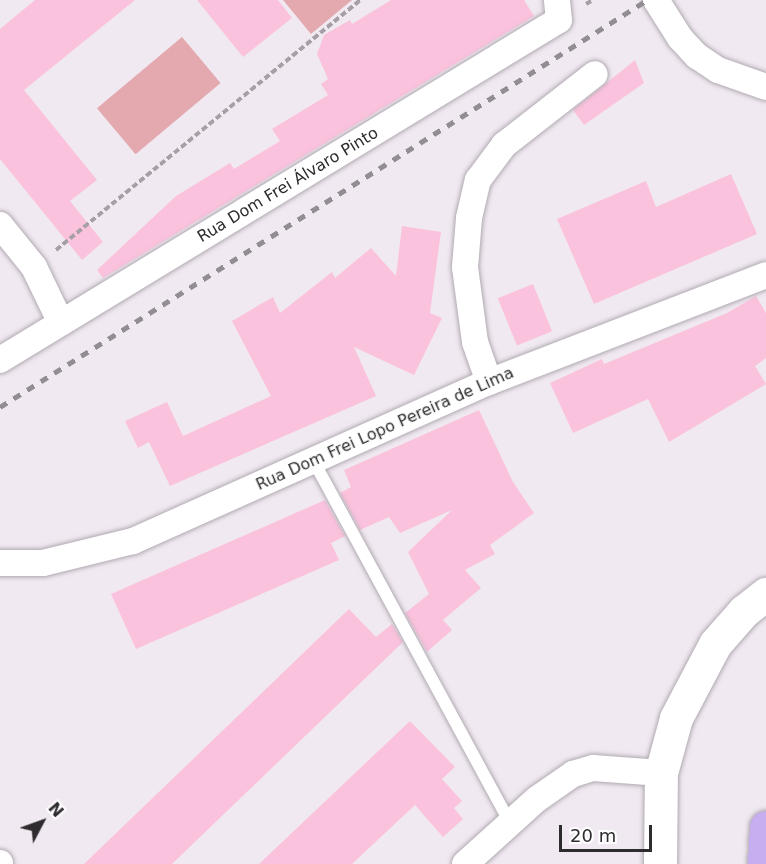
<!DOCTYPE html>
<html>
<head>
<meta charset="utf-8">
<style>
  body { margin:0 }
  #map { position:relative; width:766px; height:864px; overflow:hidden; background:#f1e9f1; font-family:"DejaVu Sans",sans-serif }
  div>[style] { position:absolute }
  .green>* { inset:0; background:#e4a8af; transform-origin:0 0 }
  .building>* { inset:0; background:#fbc2de; transform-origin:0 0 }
  .path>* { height:4px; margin-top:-2px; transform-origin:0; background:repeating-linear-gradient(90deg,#a6a0a6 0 6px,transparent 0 9px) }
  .roads { filter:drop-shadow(0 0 2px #b1aab2) drop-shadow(0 0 2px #b1aab2) }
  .lane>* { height:12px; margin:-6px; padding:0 6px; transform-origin:6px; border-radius:6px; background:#fff }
  .street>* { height:26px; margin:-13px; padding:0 13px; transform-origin:13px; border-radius:13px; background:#fff }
  .secondary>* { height:33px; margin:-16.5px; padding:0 16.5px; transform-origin:16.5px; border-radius:16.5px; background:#fff }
  .highway>* { height:33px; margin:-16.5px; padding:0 16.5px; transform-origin:16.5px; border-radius:16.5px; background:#c6aef0 }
  .rail>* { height:4.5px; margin-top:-2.25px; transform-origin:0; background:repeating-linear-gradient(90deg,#928d92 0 8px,transparent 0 16px) }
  span { translate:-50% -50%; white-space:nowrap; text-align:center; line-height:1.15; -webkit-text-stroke:5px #fff; paint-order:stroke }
  .street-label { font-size:16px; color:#2f2c2f }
  .north { position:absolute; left:12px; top:792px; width:60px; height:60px; -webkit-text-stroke:4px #fff; paint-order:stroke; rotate:49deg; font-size:16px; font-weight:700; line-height:24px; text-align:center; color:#2f2c2f }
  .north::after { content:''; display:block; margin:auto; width:21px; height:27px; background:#2f2c2f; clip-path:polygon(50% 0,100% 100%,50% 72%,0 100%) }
  .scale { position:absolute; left:559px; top:825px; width:93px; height:27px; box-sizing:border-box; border:3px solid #2f2c2f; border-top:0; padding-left:8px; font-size:18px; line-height:21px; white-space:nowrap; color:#2f2c2f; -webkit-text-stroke:4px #fff; paint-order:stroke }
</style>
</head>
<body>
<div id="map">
  <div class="green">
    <i style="clip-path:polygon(283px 0,352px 0,311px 34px)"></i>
    <i style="left:182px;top:37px;width:60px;height:111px;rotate:50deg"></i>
  </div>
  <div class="building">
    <i style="clip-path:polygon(35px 0,135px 0,24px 90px,97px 180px,70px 201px,103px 242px,82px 260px,0 159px,0 29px)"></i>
    <i style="clip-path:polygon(197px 0,278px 0,292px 18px,243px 57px)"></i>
    <i style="clip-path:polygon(391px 0,524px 0,534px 16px,103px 278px,97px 270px,176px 196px,230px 163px,234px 169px,280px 141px,272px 129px,328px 95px,321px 84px,328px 79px,317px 54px,324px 35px,350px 20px,352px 24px)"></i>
    <i style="clip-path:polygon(635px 60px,644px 83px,584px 125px,573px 110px)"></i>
    <i style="clip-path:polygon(731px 174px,757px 234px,594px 304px,557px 219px,646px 181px,656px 207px)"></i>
    <i style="clip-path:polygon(402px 226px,441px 232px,430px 313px,442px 318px,414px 375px,354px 347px,376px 396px,170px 486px,149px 442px,138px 448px,125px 421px,167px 402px,183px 436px,271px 396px,232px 321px,273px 297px,280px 313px,332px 272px,335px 278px,371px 248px,396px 276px)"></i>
    <i style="left:533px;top:284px;width:51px;height:38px;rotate:68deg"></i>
    <i style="clip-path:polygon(756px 296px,766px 313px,766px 358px,755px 366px,766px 384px,669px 442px,648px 399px,573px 433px,550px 383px,602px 359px,604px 364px,727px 313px)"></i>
    <i style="clip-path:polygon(479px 410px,513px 482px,534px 513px,490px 545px,495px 554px,465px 570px,481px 588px,443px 620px,452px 630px,427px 652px,405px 613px,429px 594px,408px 552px,452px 510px,400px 533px,389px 517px,360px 530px,340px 493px,351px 487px,344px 470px)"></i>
    <i style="clip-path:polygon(325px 500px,345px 536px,331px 543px,339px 560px,136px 649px,111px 594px)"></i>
    <i style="clip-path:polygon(349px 609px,376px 637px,392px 624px,403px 642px,172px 864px,84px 864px)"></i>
    <i style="clip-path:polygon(410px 721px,455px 767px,442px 779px,462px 801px,454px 808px,463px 819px,443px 837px,415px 805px,352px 864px,259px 864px)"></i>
  </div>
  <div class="path">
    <i style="left:586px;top:4px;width:8px;rotate:-30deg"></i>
    <i style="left:56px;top:250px;width:394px;rotate:-39.4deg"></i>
  </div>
  <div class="roads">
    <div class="lane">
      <i style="left:313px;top:460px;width:413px;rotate:61.5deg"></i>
    </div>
    <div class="street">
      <i style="left:656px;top:0;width:45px;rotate:57.7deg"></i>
      <i style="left:680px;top:38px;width:25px;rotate:47deg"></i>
      <i style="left:697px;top:56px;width:25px;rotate:34deg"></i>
      <i style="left:718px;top:70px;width:51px;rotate:19.5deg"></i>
      <i style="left:0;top:225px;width:54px;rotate:51deg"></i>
      <i style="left:34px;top:267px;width:62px;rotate:64.3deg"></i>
      <i style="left:0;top:360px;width:654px;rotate:-31.31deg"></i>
      <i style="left:559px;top:20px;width:20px;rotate:-96deg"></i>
      <i style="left:489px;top:382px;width:42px;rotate:-109.3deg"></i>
      <i style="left:475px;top:342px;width:76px;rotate:-97.6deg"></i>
      <i style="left:465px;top:267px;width:49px;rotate:-85.3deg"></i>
      <i style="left:469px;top:218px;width:39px;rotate:-77deg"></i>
      <i style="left:478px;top:180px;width:44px;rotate:-53.4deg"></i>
      <i style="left:504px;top:145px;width:115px;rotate:-38deg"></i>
      <i style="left:0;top:563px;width:43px"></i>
      <i style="left:43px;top:563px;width:93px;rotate:-13.7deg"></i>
      <i style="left:133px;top:541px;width:390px;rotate:-24.1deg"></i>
      <i style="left:489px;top:382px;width:297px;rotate:-21.1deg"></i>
      <i style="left:0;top:863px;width:1px;rotate:90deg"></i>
      <i style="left:465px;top:864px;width:97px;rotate:-42.1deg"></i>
      <i style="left:537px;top:799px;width:44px;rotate:-34.8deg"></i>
      <i style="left:573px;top:774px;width:21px;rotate:-17deg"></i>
      <i style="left:593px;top:768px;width:68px;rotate:4.2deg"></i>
    </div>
    <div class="secondary">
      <i style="left:660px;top:864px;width:91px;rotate:-89.4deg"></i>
      <i style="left:661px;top:773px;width:57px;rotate:-74.7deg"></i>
      <i style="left:676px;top:718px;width:84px;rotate:-62.2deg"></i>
      <i style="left:715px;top:644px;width:44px;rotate:-48.7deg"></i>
      <i style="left:744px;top:611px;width:28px;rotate:-38deg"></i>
    </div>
    <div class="highway">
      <i style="left:764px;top:864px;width:37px;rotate:-87deg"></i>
    </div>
  </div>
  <div class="rail">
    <i style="left:0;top:407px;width:764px;rotate:-32.17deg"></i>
  </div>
  <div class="street-label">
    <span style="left:288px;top:185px;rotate:-31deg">Rua Dom Frei Álvaro Pinto</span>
    <span style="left:385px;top:429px;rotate:-24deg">Rua Dom Frei Lopo Pereira de Lima</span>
  </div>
  <div class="north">N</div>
  <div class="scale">20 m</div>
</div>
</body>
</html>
